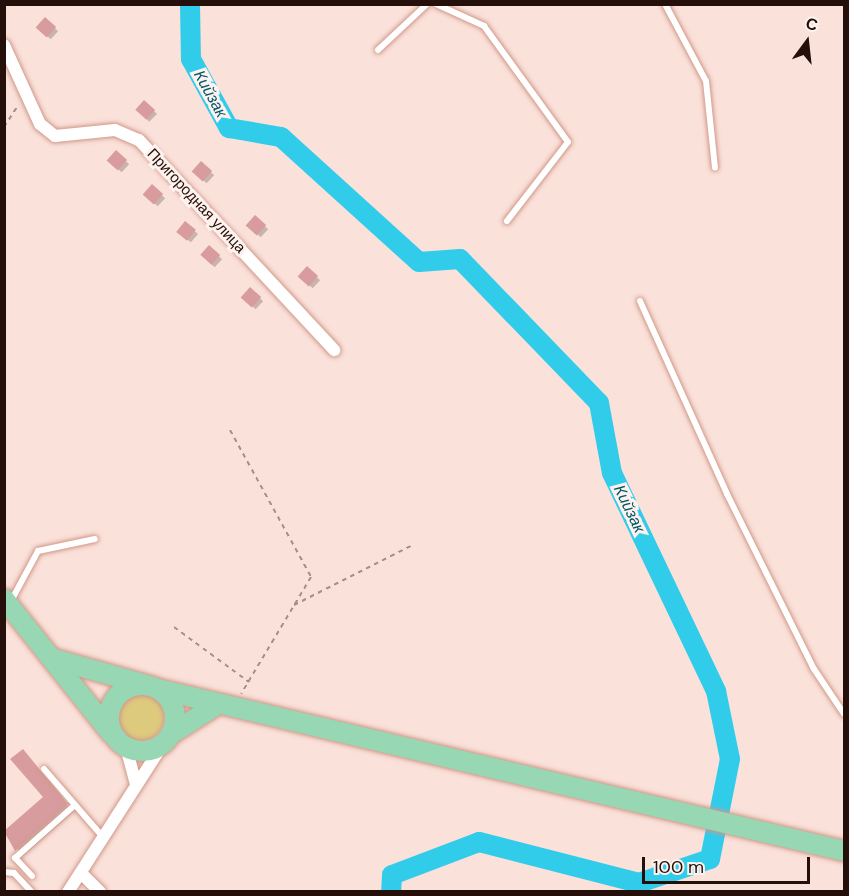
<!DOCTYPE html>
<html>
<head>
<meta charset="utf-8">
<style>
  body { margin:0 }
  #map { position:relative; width:849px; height:896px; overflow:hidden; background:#fae1da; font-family:"DM Sans",sans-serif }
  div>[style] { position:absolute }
  .green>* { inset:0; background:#deca7d }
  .round { border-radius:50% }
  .shadow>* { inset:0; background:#0003; transform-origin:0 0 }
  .river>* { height:20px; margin:-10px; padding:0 10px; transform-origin:10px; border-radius:10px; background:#32cceb }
  .building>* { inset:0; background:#d89b9e; transform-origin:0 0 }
  .path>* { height:2px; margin-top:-1px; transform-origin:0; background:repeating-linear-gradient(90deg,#a78f89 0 4.5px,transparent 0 9px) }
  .roads { filter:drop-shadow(0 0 2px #d19888) drop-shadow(0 0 2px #d19888) }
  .service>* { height:6px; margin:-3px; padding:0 3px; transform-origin:3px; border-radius:3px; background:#fff }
  .minor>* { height:12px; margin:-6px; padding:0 6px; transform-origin:6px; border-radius:6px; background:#fff }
  .primary>* { height:20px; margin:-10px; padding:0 10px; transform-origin:10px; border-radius:10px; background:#97d7b3 }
  .primary>.ring { margin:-10px; padding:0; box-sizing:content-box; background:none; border:20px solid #97d7b3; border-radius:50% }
  span { translate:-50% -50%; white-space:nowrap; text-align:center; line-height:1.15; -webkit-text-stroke:6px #fef2ee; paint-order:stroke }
  .street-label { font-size:15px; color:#240f0a }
  .water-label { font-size:16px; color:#005969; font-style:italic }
  .frame { position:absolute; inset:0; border:6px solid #240f0a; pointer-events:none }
  .north { position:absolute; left:777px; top:12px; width:60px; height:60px; -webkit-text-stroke:4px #fef2ee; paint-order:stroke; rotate:15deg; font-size:16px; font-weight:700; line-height:24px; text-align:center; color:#240f0a }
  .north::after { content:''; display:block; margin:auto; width:21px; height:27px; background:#240f0a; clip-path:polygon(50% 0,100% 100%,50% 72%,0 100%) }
  .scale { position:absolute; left:642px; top:857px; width:168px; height:27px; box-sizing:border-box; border:3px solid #240f0a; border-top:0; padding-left:8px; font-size:18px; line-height:21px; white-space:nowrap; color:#240f0a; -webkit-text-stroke:4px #fef2ee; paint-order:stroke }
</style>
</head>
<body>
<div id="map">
  <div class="green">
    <i class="round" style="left:116px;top:693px;width:48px;height:48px"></i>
  </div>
  <div class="shadow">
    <i style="left:45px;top:19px;width:18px;height:11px;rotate:43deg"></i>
    <i style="left:145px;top:102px;width:17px;height:11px;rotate:45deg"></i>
    <i style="left:116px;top:152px;width:18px;height:11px;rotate:43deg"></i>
    <i style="left:201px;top:163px;width:18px;height:11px;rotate:43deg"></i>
    <i style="left:152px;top:186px;width:18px;height:11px;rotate:43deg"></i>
    <i style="left:255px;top:217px;width:18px;height:11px;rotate:43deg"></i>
    <i style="left:185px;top:223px;width:17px;height:11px;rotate:40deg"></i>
    <i style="left:209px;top:247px;width:18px;height:11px;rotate:43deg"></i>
    <i style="left:307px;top:268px;width:18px;height:11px;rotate:43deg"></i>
    <i style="left:250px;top:289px;width:18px;height:11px;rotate:43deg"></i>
    <i style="clip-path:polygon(29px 757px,73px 812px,23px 856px,4px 833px,45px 797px)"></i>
  </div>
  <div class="river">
    <i style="left:190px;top:4px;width:55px;rotate:89deg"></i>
    <i style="left:191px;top:59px;width:79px;rotate:61.2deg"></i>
    <i style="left:229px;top:128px;width:53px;rotate:9.8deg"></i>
    <i style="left:281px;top:137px;width:186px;rotate:42.2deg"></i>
    <i style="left:419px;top:262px;width:41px;rotate:-4.2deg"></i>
    <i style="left:460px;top:259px;width:200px;rotate:46deg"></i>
    <i style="left:599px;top:403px;width:71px;rotate:79.5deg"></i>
    <i style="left:612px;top:473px;width:242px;rotate:64.5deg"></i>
    <i style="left:716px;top:691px;width:69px;rotate:78.4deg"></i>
    <i style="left:730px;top:759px;width:102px;rotate:101.3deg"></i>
    <i style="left:710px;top:859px;width:75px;rotate:161.3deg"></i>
    <i style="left:639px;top:883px;width:165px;rotate:-165.6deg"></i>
    <i style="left:479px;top:842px;width:93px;rotate:159.2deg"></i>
    <i style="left:392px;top:875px;width:17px;rotate:93deg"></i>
  </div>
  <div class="building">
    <i style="left:45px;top:17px;width:15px;height:14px;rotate:42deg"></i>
    <i style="left:144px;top:100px;width:15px;height:13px;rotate:42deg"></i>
    <i style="left:116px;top:150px;width:15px;height:14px;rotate:42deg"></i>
    <i style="left:201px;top:161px;width:15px;height:14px;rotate:42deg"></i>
    <i style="left:152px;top:184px;width:15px;height:14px;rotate:42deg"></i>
    <i style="left:255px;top:215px;width:15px;height:14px;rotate:42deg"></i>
    <i style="left:185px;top:221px;width:14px;height:14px;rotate:39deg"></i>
    <i style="left:209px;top:245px;width:15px;height:13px;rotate:42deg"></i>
    <i style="left:307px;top:266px;width:15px;height:14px;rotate:42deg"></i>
    <i style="left:250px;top:287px;width:15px;height:14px;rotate:42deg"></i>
    <i style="clip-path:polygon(23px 749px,68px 804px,15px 851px,4px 831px,43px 797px,10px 759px)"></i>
  </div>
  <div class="path">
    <i style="left:4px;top:127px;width:27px;rotate:-57deg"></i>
    <i style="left:230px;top:430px;width:168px;rotate:61.1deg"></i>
    <i style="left:311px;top:577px;width:136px;rotate:120.9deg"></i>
    <i style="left:294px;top:605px;width:131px;rotate:-26.8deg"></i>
    <i style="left:174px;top:627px;width:93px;rotate:36.3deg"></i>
  </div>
  <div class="roads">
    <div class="service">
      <i style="left:436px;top:4px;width:53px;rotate:24.6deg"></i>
      <i style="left:484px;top:26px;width:143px;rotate:54.1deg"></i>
      <i style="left:568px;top:142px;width:100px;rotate:127.7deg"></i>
      <i style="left:665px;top:4px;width:87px;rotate:62deg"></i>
      <i style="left:706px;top:81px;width:87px;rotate:84.1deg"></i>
      <i style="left:378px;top:50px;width:67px;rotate:-43.2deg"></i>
      <i style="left:640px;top:301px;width:212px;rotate:65.7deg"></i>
      <i style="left:727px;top:494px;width:195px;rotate:63.6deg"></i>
      <i style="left:814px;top:669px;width:54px;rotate:56.3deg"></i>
      <i style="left:11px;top:601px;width:57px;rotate:-61.6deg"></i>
      <i style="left:38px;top:551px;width:58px;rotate:-11.9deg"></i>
      <i style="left:44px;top:769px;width:90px;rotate:49.1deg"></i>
      <i style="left:4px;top:872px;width:10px;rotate:6deg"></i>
      <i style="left:14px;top:873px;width:26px;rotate:47deg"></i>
      <i style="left:32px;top:876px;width:25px;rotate:-133deg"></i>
      <i style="left:15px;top:858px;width:80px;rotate:-41.5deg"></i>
    </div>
    <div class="minor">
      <i style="left:4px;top:45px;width:87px;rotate:65.5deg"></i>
      <i style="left:40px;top:124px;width:19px;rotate:39deg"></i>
      <i style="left:55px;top:136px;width:60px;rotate:-5.7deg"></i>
      <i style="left:115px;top:130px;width:26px;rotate:23deg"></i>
      <i style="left:139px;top:140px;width:287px;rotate:47.1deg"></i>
      <i style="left:126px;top:747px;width:39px;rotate:75deg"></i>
      <i style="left:81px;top:873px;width:27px;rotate:45deg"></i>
      <i style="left:68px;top:892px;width:176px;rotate:-57.3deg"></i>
    </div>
    <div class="primary">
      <i style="left:4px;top:599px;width:171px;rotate:51.4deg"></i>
      <i style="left:54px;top:659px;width:92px;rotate:15.7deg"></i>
      <i class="ring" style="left:109px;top:685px;width:46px;height:46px"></i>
      <i style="left:158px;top:689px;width:705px;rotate:13.29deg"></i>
      <i style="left:171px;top:734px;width:52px;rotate:-32.5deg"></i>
    </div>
  </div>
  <div class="street-label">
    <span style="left:196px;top:201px;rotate:47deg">Пригородная улица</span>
  </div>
  <div class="water-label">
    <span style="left:210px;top:94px;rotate:61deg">Кийзак</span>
    <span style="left:629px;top:509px;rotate:64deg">Кийзак</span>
  </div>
  <div class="frame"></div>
  <div class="north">С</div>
  <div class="scale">100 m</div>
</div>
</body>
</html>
